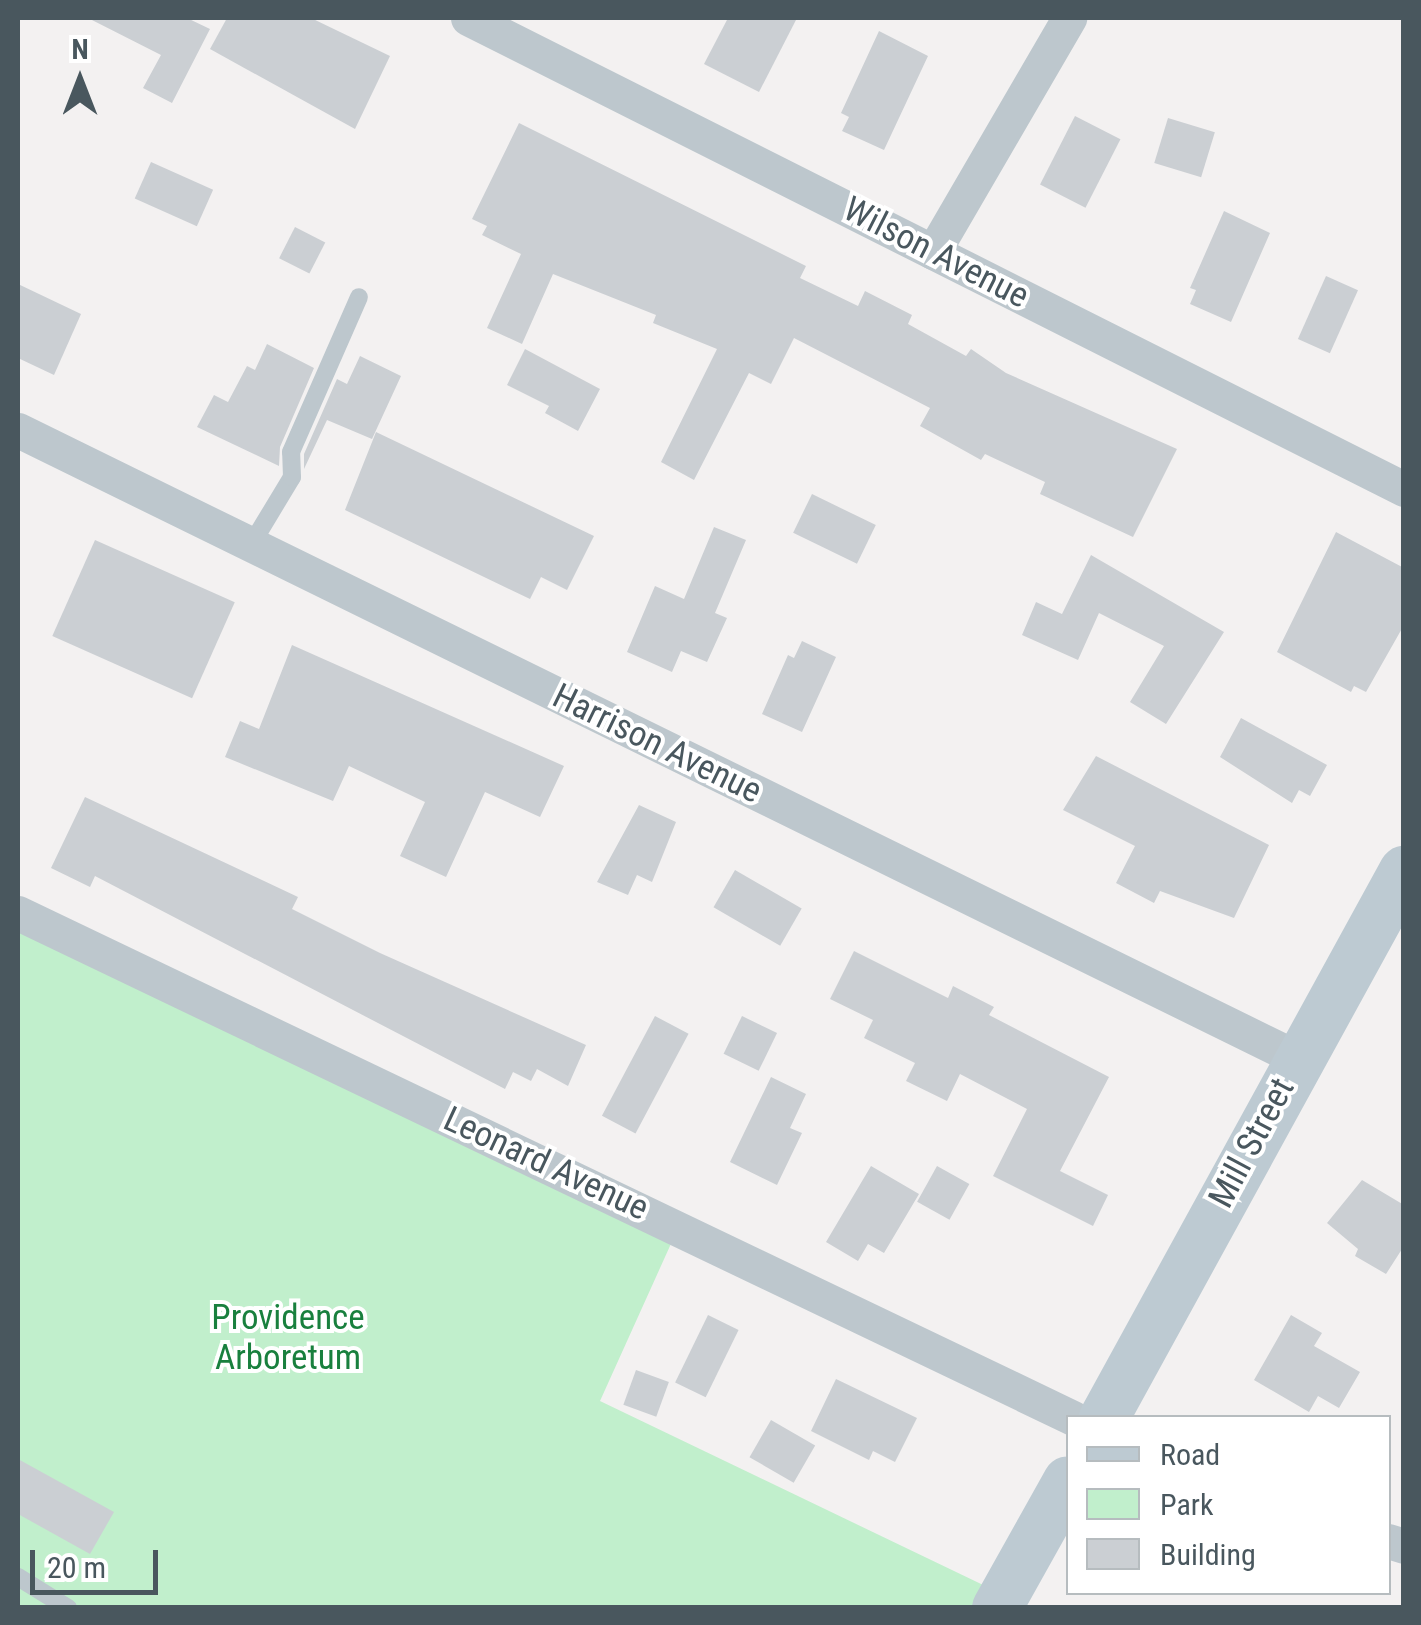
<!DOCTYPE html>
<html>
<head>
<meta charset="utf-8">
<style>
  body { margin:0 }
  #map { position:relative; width:1421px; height:1625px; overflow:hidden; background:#f3f1f1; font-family:"Roboto Condensed",sans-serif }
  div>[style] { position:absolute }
  .green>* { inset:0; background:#c1efcc }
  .building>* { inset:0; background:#cbcfd3; transform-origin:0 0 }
  .lane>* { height:18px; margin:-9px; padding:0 9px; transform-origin:9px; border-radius:9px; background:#bdc7cd }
  .street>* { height:35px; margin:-17.5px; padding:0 17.5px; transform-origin:17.5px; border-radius:17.5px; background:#bdc7cd }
  .secondary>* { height:50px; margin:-25px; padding:0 25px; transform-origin:25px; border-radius:25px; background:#bdcad2 }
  span { translate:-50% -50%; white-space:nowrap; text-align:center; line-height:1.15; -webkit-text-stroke:8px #fff; paint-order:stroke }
  .street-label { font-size:35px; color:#49575e }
  .park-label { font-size:35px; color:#19803e }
  .frame { position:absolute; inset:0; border:20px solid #49575e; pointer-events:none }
  .legend { position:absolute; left:1066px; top:1415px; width:325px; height:180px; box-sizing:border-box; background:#fff; border:2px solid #b6bcbf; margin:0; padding:12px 18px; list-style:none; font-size:30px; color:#49575e }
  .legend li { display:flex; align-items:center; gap:20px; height:50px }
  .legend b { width:50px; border:2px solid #b6bcbf }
  .north { position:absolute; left:30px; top:30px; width:100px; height:100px; -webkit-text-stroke:8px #fff; paint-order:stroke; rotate:0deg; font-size:28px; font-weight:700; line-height:40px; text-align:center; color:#49575e }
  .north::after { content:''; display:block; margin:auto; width:35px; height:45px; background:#49575e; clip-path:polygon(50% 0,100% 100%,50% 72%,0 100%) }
  .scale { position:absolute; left:30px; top:1550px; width:128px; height:45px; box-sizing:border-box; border:5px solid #49575e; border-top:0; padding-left:12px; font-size:30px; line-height:35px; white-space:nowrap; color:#49575e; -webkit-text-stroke:8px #fff; paint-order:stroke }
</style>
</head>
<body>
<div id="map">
  <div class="green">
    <i style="clip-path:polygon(18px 912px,679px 1226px,600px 1401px,1004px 1595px,997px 1607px,18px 1607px)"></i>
  </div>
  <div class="building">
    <i style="clip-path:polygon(88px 18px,187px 18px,210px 29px,172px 103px,143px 88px,161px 55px)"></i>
    <i style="clip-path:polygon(227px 18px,311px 18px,390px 56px,355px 129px,210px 49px)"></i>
    <i style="clip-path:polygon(728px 18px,797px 18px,759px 92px,704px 64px)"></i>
    <i style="clip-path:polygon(879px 31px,928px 56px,884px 150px,842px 131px,849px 117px,841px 113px)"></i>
    <i style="left:1075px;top:116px;width:51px;height:77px;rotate:27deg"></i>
    <i style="left:1168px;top:118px;width:49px;height:47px;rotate:17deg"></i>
    <i style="clip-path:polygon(519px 123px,806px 266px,800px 278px,858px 306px,865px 291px,912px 315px,908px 324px,966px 356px,971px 349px,1006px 373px,1177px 449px,1133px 537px,1040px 494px,1045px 482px,985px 454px,981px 460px,920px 426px,930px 408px,794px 338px,771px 384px,749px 373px,694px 480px,661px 462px,717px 349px,653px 323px,656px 315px,553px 274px,522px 344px,487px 328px,521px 254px,482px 235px,487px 226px,472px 219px)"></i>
    <i style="left:151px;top:162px;width:68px;height:40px;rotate:24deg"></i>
    <i style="clip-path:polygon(1224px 211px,1270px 233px,1231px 322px,1190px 304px,1196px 290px,1190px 288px)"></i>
    <i style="left:295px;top:227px;width:34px;height:35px;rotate:27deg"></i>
    <i style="left:1326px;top:276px;width:35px;height:69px;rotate:24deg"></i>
    <i style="clip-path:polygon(18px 284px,81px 314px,54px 375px,18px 358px)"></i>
    <i style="clip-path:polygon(267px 344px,314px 368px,280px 447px,279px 466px,197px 427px,214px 395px,228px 402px,247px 366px,255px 370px)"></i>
    <i style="clip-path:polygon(525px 349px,600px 389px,578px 431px,545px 413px,549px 406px,507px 385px)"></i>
    <i style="clip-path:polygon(360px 356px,401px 376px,372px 439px,327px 420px,304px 469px,304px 454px,337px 379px,347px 384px)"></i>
    <i style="clip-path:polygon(376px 432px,594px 536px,567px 590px,541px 577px,530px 599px,345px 510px)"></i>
    <i style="left:812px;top:494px;width:71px;height:43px;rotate:26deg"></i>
    <i style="clip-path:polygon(714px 527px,746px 540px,715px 613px,727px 618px,707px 662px,681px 651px,672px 672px,627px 652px,655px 586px,684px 599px)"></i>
    <i style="clip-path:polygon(1336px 532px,1404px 568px,1404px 625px,1366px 692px,1354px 686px,1351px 692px,1277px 652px)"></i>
    <i style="left:95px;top:540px;width:153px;height:105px;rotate:24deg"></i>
    <i style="clip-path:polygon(1091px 555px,1224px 632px,1166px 724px,1130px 702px,1164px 646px,1099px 613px,1078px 660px,1022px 635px,1036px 602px,1062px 614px)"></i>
    <i style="clip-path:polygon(802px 641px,836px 657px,802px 732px,762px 714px,788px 655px,794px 658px)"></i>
    <i style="clip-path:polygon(292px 645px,564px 766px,540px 817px,485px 792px,446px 877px,400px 856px,425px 802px,349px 766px,333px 801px,225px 757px,240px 721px,259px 729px)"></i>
    <i style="clip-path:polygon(1241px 718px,1327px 765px,1310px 796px,1299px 790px,1292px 803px,1220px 757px)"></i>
    <i style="clip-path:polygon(1096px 756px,1269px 845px,1234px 918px,1160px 891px,1154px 903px,1116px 883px,1135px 846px,1063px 810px)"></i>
    <i style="clip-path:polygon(85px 797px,298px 897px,292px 909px,380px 953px,586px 1045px,568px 1086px,537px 1069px,531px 1081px,513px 1072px,505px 1089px,95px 876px,90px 887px,51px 868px)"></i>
    <i style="clip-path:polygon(639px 805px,676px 822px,652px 882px,637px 875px,628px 895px,597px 882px)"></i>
    <i style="left:735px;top:870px;width:77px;height:43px;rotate:30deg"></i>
    <i style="clip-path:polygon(854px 951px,948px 998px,953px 986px,994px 1007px,989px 1015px,1109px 1077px,1060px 1171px,1108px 1195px,1093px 1226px,993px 1176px,1027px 1109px,960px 1074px,947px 1101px,906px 1081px,915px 1063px,864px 1038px,873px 1020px,830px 999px)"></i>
    <i style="left:655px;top:1016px;width:38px;height:113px;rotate:28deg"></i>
    <i style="left:742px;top:1016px;width:39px;height:42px;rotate:26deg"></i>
    <i style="clip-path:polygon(771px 1077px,806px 1094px,790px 1128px,802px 1133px,777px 1185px,730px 1162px)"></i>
    <i style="clip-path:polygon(871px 1166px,919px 1194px,884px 1253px,868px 1244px,858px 1261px,826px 1242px)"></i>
    <i style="left:937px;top:1166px;width:37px;height:41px;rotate:29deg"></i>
    <i style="clip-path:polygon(1362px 1180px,1404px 1205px,1404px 1246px,1386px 1274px,1355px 1256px,1358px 1249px,1327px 1223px)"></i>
    <i style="left:708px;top:1315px;width:34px;height:75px;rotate:26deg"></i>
    <i style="clip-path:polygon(1291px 1315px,1322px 1333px,1314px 1346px,1360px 1372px,1339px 1408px,1318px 1396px,1309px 1412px,1254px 1380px)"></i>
    <i style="left:636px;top:1370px;width:35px;height:37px;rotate:20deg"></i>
    <i style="clip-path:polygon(836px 1379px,917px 1418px,895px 1462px,873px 1451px,869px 1460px,811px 1431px)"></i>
    <i style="left:771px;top:1420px;width:51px;height:43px;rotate:30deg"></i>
    <i style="clip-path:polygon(18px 1459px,114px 1512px,90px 1554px,18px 1514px)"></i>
  </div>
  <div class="lane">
    <i style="left:251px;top:545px;width:79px;rotate:-58.9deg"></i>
    <i style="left:292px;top:477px;width:25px;rotate:-92deg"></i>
    <i style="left:291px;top:452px;width:169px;rotate:-66.3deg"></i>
    <i style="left:18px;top:1577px;width:59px;rotate:31.8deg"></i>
  </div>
  <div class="street">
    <i style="left:468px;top:18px;width:1048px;rotate:26.71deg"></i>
    <i style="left:933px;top:252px;width:271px;rotate:-59.8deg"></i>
    <i style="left:18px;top:430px;width:1425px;rotate:26.15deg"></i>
    <i style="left:18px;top:913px;width:1170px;rotate:25.58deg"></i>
    <i style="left:1388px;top:1541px;width:17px;rotate:17deg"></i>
  </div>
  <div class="secondary">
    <i style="left:1104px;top:1418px;width:624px;rotate:-61.26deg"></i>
    <i style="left:997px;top:1608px;width:145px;rotate:-60.8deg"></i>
  </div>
  <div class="street-label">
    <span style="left:936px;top:253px;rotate:27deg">Wilson Avenue</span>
    <span style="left:657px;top:744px;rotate:26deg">Harrison Avenue</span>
    <span style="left:1252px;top:1143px;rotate:-62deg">Mill Street</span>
    <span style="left:546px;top:1164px;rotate:25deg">Leonard Avenue</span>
  </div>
  <div class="park-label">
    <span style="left:288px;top:1338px">Providence<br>Arboretum</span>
  </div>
  <div class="frame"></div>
  <ul class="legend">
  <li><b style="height:12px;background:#bdcad2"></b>Road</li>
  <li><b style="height:28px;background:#c1efcc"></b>Park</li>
  <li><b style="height:28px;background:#cbcfd3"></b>Building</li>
  </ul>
  <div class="north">N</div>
  <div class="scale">20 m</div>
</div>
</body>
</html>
